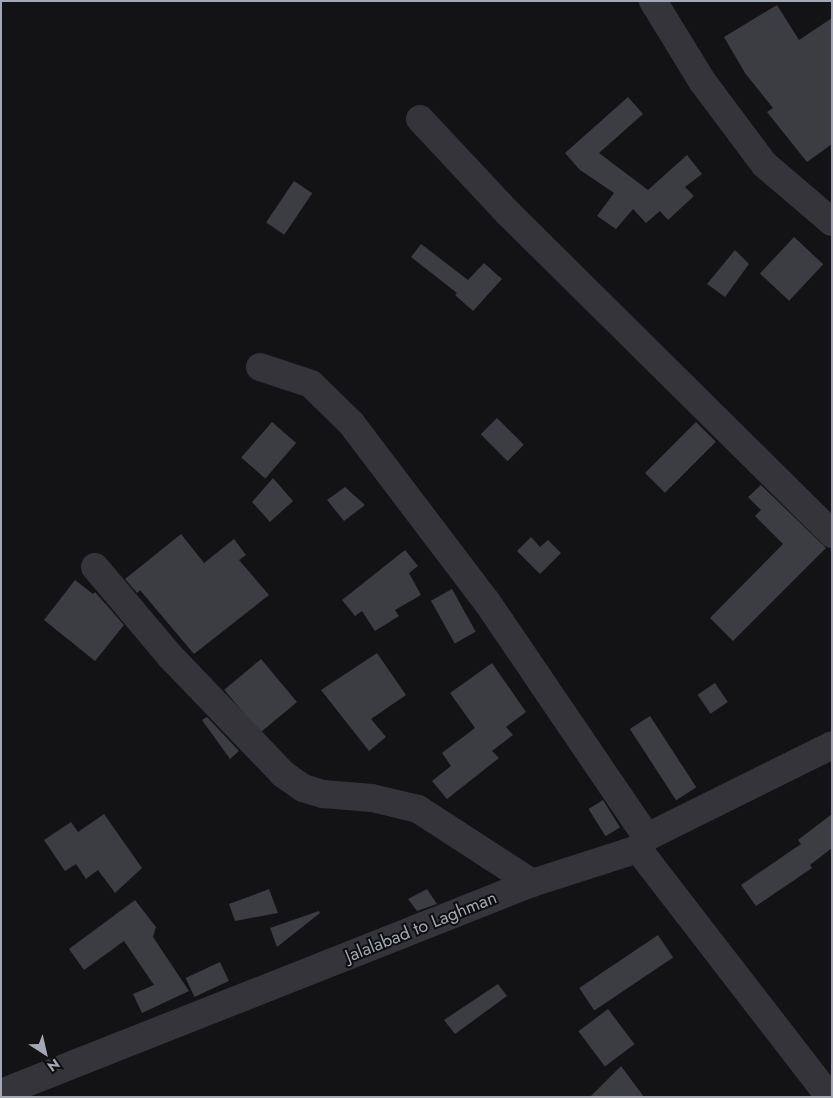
<!DOCTYPE html>
<html>
<head>
<meta charset="utf-8">
<style>
  body { margin:0 }
  #map { position:relative; width:833px; height:1098px; overflow:hidden; background:#131315; font-family:Jost,sans-serif }
  div>[style] { position:absolute }
  .building>* { inset:0; background:#3c3d43; transform-origin:0 0 }
  .minor>* { height:28px; margin:-14px; padding:0 14px; transform-origin:14px; border-radius:14px; background:#34343a }
  span { translate:-50% -50%; white-space:nowrap; text-align:center; line-height:1.15; -webkit-text-stroke:4px #0e0e10; paint-order:stroke }
  .street-label { font-size:18px; color:#a3a8b7 }
  .frame { position:absolute; inset:0; border:2px solid #a3a8b7; pointer-events:none }
  .north { position:absolute; left:20px; top:1028px; width:50px; height:50px; -webkit-text-stroke:4px #0e0e10; paint-order:stroke; rotate:145deg; font-size:14px; font-weight:700; line-height:20px; text-align:center; color:#a3a8b7 }
  .north::after { content:''; display:block; margin:auto; width:18px; height:22px; background:#a3a8b7; clip-path:polygon(50% 0,100% 100%,50% 72%,0 100%) }
</style>
</head>
<body>
<div id="map">
  <div class="building">
    <i style="clip-path:polygon(777px 5px,799px 40px,832px 18px,832px 144px,807px 162px,767px 112px,773px 108px,745px 73px,724px 37px)"></i>
    <i style="clip-path:polygon(628px 97px,643px 114px,599px 153px,648px 190px,687px 155px,702px 174px,685px 187px,694px 196px,668px 220px,660px 211px,646px 223px,633px 209px,616px 229px,597px 216px,614px 193px,580px 170px,565px 153px)"></i>
    <i style="left:294px;top:181px;width:22px;height:50px;rotate:34deg"></i>
    <i style="left:794px;top:237px;width:40px;height:50px;rotate:43deg"></i>
    <i style="clip-path:polygon(421px 244px,468px 280px,484px 263px,502px 279px,473px 311px,455px 295px,457px 293px,411px 257px)"></i>
    <i style="clip-path:polygon(735px 250px,749px 264px,725px 297px,707px 284px)"></i>
    <i style="left:497px;top:418px;width:38px;height:23px;rotate:45deg"></i>
    <i style="left:272px;top:422px;width:32px;height:47px;rotate:41deg"></i>
    <i style="left:696px;top:422px;width:28px;height:72px;rotate:45deg"></i>
    <i style="clip-path:polygon(273px 478px,293px 501px,270px 522px,252px 502px)"></i>
    <i style="clip-path:polygon(761px 485px,826px 548px,733px 641px,710px 618px,783px 544px,755px 516px,761px 510px,748px 497px)"></i>
    <i style="clip-path:polygon(345px 487px,365px 505px,344px 521px,327px 500px)"></i>
    <i style="clip-path:polygon(181px 534px,204px 563px,234px 539px,246px 555px,239px 560px,269px 595px,194px 654px,140px 590px,137px 593px,125px 579px)"></i>
    <i style="clip-path:polygon(531px 537px,540px 547px,548px 540px,561px 553px,540px 574px,517px 551px)"></i>
    <i style="clip-path:polygon(405px 550px,418px 566px,409px 573px,421px 595px,395px 610px,399px 616px,375px 631px,362px 611px,355px 616px,342px 600px)"></i>
    <i style="clip-path:polygon(75px 580px,93px 594px,95px 592px,124px 625px,95px 661px,44px 620px)"></i>
    <i style="left:452px;top:589px;width:49px;height:24px;rotate:61deg"></i>
    <i style="clip-path:polygon(377px 653px,406px 695px,371px 719px,386px 737px,369px 751px,321px 690px)"></i>
    <i style="left:261px;top:659px;width:56px;height:48px;rotate:50deg"></i>
    <i style="clip-path:polygon(492px 663px,526px 712px,506px 727px,513px 735px,492px 751px,499px 758px,447px 799px,432px 781px,451px 766px,442px 753px,475px 728px,450px 693px)"></i>
    <i style="left:715px;top:683px;width:23px;height:21px;rotate:56deg"></i>
    <i style="left:650px;top:716px;width:85px;height:24px;rotate:57deg"></i>
    <i style="clip-path:polygon(207px 717px,239px 751px,230px 759px,202px 720px)"></i>
    <i style="left:603px;top:800px;width:32px;height:17px;rotate:58deg"></i>
    <i style="clip-path:polygon(104px 814px,142px 868px,115px 893px,98px 870px,86px 879px,76px 864px,65px 871px,44px 840px,71px 822px,78px 832px)"></i>
    <i style="clip-path:polygon(832px 814px,832px 848px,810px 865px,812px 868px,756px 906px,741px 885px,801px 844px,798px 840px)"></i>
    <i style="clip-path:polygon(269px 889px,278px 913px,235px 921px,229px 904px)"></i>
    <i style="clip-path:polygon(427px 889px,437px 904px,417px 911px,408px 899px)"></i>
    <i style="clip-path:polygon(135px 900px,156px 927px,153px 937px,189px 991px,142px 1013px,133px 994px,154px 985px,124px 941px,84px 970px,69px 949px)"></i>
    <i style="clip-path:polygon(319px 911px,320px 913px,277px 947px,270px 928px)"></i>
    <i style="left:658px;top:935px;width:27px;height:95px;rotate:56deg"></i>
    <i style="left:220px;top:962px;width:21px;height:38px;rotate:65deg"></i>
    <i style="clip-path:polygon(498px 984px,507px 996px,455px 1034px,444px 1020px)"></i>
    <i style="left:608px;top:1009px;width:44px;height:37px;rotate:53deg"></i>
    <i style="clip-path:polygon(621px 1066px,644px 1097px,590px 1097px)"></i>
  </div>
  <div class="minor">
    <i style="left:653px;top:1px;width:94px;rotate:58.5deg"></i>
    <i style="left:702px;top:81px;width:104px;rotate:53.2deg"></i>
    <i style="left:764px;top:164px;width:89px;rotate:40.5deg"></i>
    <i style="left:420px;top:119px;width:130px;rotate:46.9deg"></i>
    <i style="left:509px;top:214px;width:455px;rotate:44.7deg"></i>
    <i style="left:260px;top:367px;width:54px;rotate:18.4deg"></i>
    <i style="left:311px;top:384px;width:56px;rotate:44.3deg"></i>
    <i style="left:351px;top:423px;width:225px;rotate:52.8deg"></i>
    <i style="left:487px;top:602px;width:284px;rotate:55.8deg"></i>
    <i style="left:95px;top:567px;width:116px;rotate:49.9deg"></i>
    <i style="left:170px;top:656px;width:163px;rotate:46.2deg"></i>
    <i style="left:283px;top:774px;width:24px;rotate:35deg"></i>
    <i style="left:303px;top:788px;width:21px;rotate:17deg"></i>
    <i style="left:323px;top:794px;width:49px;rotate:4.7deg"></i>
    <i style="left:372px;top:798px;width:47px;rotate:13.4deg"></i>
    <i style="left:418px;top:809px;width:136px;rotate:33deg"></i>
    <i style="left:638px;top:849px;width:314px;rotate:52.3deg"></i>
    <i style="left:1px;top:1093px;width:571px;rotate:-21.58deg"></i>
    <i style="left:532px;top:883px;width:111px;rotate:-17.8deg"></i>
    <i style="left:638px;top:849px;width:15px;rotate:-53deg"></i>
    <i style="left:647px;top:837px;width:207px;rotate:-26.4deg"></i>
  </div>
  <div class="street-label">
    <span style="left:421px;top:927px;rotate:-22deg">Jalalabad to Laghman</span>
  </div>
  <div class="frame"></div>
  <div class="north">N</div>
</div>
</body>
</html>
